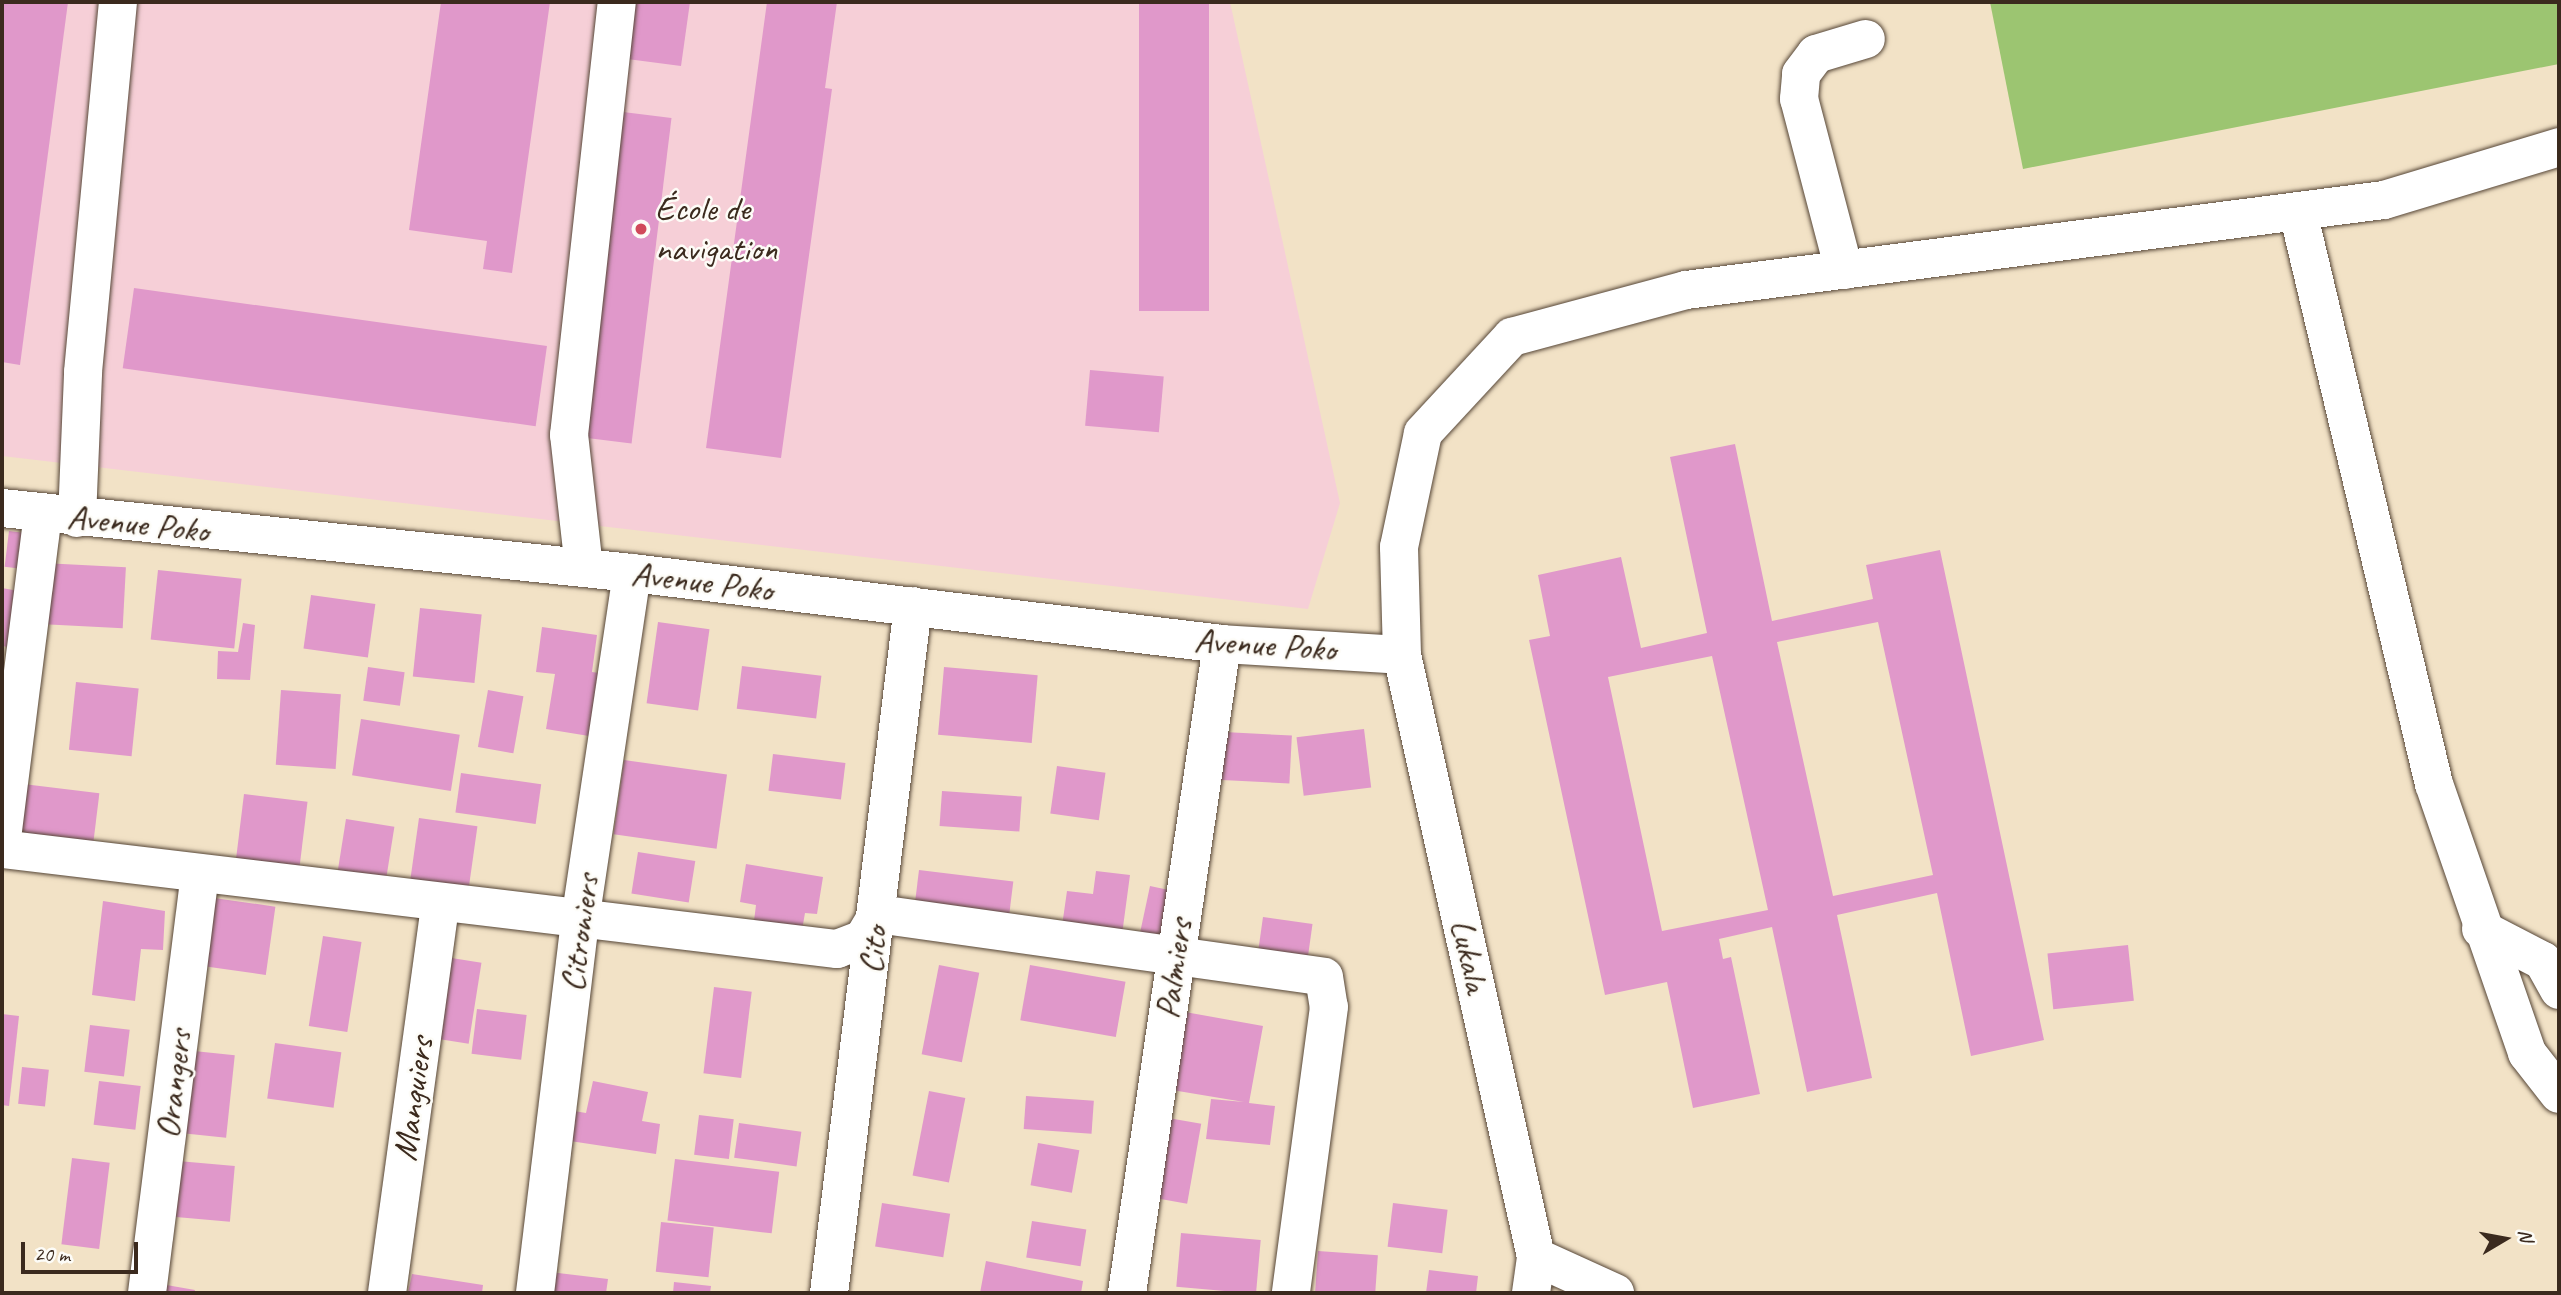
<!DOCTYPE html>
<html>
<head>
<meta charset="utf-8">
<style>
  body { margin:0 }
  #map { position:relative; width:2561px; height:1295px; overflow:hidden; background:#f2e2c6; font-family:Caveat,sans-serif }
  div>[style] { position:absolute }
  .built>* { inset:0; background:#f6cfd7 }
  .green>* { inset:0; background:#9cc571 }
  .building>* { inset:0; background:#e098ca; transform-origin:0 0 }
  .roads { filter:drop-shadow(0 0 2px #564637) drop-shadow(0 0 2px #564637) }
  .minor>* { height:38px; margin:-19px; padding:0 19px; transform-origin:19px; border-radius:19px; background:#fff }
  .dots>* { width:19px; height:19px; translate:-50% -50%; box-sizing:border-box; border:4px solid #fdfcf7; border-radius:50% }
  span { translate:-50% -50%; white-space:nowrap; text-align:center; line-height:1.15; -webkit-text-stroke:5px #fdfcf7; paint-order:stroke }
  .poi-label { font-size:35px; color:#3b2a1e }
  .left { translate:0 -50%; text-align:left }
  .street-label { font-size:35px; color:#3b2a1e }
  .frame { position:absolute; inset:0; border:4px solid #3b2a1e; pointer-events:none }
  .north { position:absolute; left:2470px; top:1204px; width:70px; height:70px; -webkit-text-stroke:5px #fdfcf7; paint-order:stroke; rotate:80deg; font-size:19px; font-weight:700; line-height:28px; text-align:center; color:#3b2a1e }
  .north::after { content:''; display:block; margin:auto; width:24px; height:32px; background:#3b2a1e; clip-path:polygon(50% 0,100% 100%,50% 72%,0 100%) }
  .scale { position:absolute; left:21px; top:1242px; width:117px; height:32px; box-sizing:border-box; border:4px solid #3b2a1e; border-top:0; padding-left:9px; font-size:21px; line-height:24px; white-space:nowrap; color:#3b2a1e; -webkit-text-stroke:5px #fdfcf7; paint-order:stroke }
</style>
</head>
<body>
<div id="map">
  <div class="built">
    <i style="clip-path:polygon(2px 2px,1230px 2px,1340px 503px,1308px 609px,2px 456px)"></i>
  </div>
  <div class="green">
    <i style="clip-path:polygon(1990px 2px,2559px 2px,2559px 64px,2023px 169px)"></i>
  </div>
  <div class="building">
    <i style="clip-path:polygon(2px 2px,68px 2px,20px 365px,2px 362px)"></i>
    <i style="clip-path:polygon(441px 2px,550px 2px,512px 273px,483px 269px,487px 241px,409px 230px)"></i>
    <i style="clip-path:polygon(619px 2px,690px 2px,681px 66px,612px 57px)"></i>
    <i style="clip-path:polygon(767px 2px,837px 2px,825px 88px,832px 89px,781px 458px,706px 448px)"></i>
    <i style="left:1139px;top:2px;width:70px;height:309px"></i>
    <i style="left:607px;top:110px;width:65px;height:328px;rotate:7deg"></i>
    <i style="left:134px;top:288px;width:417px;height:81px;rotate:8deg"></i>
    <i style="left:1090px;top:370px;width:74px;height:56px;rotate:5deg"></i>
    <i style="clip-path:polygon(evenodd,1735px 444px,1772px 621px,1873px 599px,1866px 565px,1940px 550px,2044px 1040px,1971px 1056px,1937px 893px,1837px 915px,1872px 1078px,1807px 1092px,1772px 927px,1719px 939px,1723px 959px,1731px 957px,1760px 1094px,1693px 1108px,1667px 982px,1605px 995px,1529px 640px,1550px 636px,1538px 575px,1621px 557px,1641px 648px,1707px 633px,1670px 457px,1735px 444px,1878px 622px,1933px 875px,1833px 896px,1777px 642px,1878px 622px,1735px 444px,1712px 656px,1768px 910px,1662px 931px,1608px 677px,1712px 656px)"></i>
    <i style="left:9px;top:531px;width:25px;height:36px;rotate:7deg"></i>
    <i style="left:43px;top:563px;width:83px;height:61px;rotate:3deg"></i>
    <i style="left:158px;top:570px;width:84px;height:70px;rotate:6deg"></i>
    <i style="clip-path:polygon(2px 588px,24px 592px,15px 648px,2px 646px)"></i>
    <i style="left:311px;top:595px;width:65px;height:54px;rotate:8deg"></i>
    <i style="left:420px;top:608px;width:62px;height:69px;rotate:6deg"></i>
    <i style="left:658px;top:622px;width:52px;height:82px;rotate:8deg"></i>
    <i style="clip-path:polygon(243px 623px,255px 625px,250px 680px,217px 679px,218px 651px,238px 652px)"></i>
    <i style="clip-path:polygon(542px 627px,597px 635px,592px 672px,599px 673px,589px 736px,546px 729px,555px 674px,536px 672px)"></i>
    <i style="left:742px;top:666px;width:80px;height:43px;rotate:7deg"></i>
    <i style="left:368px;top:667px;width:37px;height:34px;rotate:8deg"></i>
    <i style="left:944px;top:667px;width:94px;height:68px;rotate:5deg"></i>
    <i style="left:76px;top:682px;width:63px;height:68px;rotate:6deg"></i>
    <i style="left:281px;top:690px;width:60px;height:75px;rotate:4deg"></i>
    <i style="left:488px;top:690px;width:36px;height:58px;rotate:10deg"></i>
    <i style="left:361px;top:719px;width:100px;height:57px;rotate:9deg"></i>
    <i style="left:1364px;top:729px;width:59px;height:68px;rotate:83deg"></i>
    <i style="left:1205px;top:731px;width:87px;height:48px;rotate:3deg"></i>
    <i style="left:773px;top:754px;width:73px;height:37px;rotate:7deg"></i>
    <i style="left:624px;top:760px;width:104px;height:75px;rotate:8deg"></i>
    <i style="left:1057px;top:766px;width:49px;height:48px;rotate:8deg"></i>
    <i style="left:461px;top:773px;width:81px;height:40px;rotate:8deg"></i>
    <i style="left:15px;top:783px;width:85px;height:60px;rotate:7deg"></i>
    <i style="left:942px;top:791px;width:80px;height:35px;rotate:4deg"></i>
    <i style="left:244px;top:794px;width:64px;height:81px;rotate:7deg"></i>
    <i style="left:419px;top:818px;width:59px;height:65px;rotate:8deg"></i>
    <i style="left:346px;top:819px;width:49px;height:53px;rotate:9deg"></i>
    <i style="left:638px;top:852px;width:58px;height:42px;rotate:9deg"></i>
    <i style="clip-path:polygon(746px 864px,823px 877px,817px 914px,805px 913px,801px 936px,753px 929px,756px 905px,740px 902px)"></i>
    <i style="left:919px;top:870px;width:95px;height:41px;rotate:7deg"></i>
    <i style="clip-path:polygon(1096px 871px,1130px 875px,1121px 942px,1061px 933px,1067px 891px,1093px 894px)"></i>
    <i style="left:1150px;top:886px;width:30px;height:60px;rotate:12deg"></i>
    <i style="left:214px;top:898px;width:62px;height:69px;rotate:8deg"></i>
    <i style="clip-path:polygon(103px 901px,165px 911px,163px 950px,141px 949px,135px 1001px,92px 995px)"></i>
    <i style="left:1263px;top:917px;width:50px;height:42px;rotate:8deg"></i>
    <i style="left:323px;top:936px;width:39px;height:91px;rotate:9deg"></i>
    <i style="left:2128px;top:945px;width:56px;height:81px;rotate:84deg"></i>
    <i style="left:439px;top:956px;width:43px;height:82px;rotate:9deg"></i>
    <i style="left:939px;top:965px;width:41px;height:91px;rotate:11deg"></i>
    <i style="left:1030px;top:965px;width:97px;height:56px;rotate:10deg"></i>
    <i style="left:714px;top:987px;width:38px;height:87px;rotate:7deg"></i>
    <i style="left:477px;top:1009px;width:50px;height:45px;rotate:7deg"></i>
    <i style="clip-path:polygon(1174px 1010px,1263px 1026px,1249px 1103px,1275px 1106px,1270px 1145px,1206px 1139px,1211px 1099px,1244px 1102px,1160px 1088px)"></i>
    <i style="clip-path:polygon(2px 1014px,19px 1016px,9px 1106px,2px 1105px)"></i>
    <i style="left:90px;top:1025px;width:40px;height:47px;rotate:7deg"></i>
    <i style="left:275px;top:1043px;width:67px;height:56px;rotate:8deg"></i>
    <i style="left:194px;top:1051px;width:41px;height:83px;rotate:6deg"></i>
    <i style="left:22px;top:1067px;width:27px;height:37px;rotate:6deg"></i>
    <i style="left:99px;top:1081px;width:42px;height:44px;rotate:7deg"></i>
    <i style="clip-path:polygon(593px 1081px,648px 1092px,642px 1121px,660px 1124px,656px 1154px,570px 1141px,574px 1111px,586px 1113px)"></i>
    <i style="left:929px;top:1091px;width:37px;height:86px;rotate:11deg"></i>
    <i style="left:1026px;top:1096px;width:68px;height:33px;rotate:4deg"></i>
    <i style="left:699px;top:1115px;width:35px;height:40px;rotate:7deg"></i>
    <i style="left:1151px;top:1115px;width:51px;height:81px;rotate:10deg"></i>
    <i style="left:739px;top:1123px;width:63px;height:35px;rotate:8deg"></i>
    <i style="left:1038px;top:1143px;width:42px;height:43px;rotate:10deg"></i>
    <i style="left:72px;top:1158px;width:38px;height:87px;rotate:7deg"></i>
    <i style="left:675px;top:1159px;width:105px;height:62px;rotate:7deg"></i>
    <i style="left:178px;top:1161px;width:57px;height:56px;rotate:5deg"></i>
    <i style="left:882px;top:1203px;width:69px;height:44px;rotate:9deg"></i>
    <i style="left:1393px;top:1203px;width:55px;height:44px;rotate:7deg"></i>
    <i style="left:1032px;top:1221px;width:55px;height:37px;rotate:9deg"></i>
    <i style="left:661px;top:1222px;width:53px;height:50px;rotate:6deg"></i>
    <i style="left:1181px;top:1233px;width:80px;height:54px;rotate:5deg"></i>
    <i style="left:1318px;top:1251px;width:60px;height:42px;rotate:4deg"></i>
    <i style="clip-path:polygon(986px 1261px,1083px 1281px,1081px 1293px,980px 1293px)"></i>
    <i style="clip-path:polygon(1429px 1270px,1478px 1276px,1476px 1293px,1426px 1293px)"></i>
    <i style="clip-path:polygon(550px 1272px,608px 1279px,606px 1293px,547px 1293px)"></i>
    <i style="clip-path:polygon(412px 1274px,483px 1285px,482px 1293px,408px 1293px)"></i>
    <i style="clip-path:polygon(674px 1282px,711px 1286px,710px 1293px,673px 1293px)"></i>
    <i style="clip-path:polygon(155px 1283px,195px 1290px,194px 1293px,154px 1293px)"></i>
  </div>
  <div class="roads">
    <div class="minor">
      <i style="left:2298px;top:212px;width:588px;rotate:76.63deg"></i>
      <i style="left:2434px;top:784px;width:285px;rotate:70.9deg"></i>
      <i style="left:2527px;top:1053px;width:52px;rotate:52deg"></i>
      <i style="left:1844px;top:270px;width:177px;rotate:-104.7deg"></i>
      <i style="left:1799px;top:99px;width:25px;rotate:-85deg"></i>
      <i style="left:1801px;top:74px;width:25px;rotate:-53deg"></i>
      <i style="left:1816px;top:54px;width:52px;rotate:-16.7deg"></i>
      <i style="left:2px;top:508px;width:633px;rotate:5.89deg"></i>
      <i style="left:632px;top:573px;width:594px;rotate:6.86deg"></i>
      <i style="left:1222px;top:644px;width:180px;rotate:3.5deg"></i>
      <i style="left:77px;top:518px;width:146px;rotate:-87.6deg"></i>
      <i style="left:83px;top:372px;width:372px;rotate:-84.6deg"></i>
      <i style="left:584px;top:568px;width:134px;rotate:-96.4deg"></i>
      <i style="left:569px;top:435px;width:436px;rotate:-83.7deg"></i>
      <i style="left:2px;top:838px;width:326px;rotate:-82.8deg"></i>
      <i style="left:2px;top:849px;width:841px;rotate:6.83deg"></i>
      <i style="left:837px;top:949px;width:28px;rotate:-21deg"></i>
      <i style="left:863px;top:939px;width:29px;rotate:-59deg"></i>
      <i style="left:878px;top:914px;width:450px;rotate:8deg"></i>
      <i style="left:1324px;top:977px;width:30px;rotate:81deg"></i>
      <i style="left:1329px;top:1007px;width:289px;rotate:97.6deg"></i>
      <i style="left:2481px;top:929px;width:70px;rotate:27.3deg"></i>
      <i style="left:2543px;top:961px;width:33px;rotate:61deg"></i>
      <i style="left:1536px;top:1257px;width:87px;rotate:24.5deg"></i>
      <i style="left:147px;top:1293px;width:421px;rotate:-82.8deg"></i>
      <i style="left:387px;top:1293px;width:393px;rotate:-82.2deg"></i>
      <i style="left:535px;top:1293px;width:375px;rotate:-83.1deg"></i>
      <i style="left:580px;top:921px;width:352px;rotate:-81.5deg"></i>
      <i style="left:829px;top:1293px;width:692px;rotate:-83.03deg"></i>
      <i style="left:1127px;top:1293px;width:656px;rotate:-81.67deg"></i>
      <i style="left:1531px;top:1293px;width:36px;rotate:-82deg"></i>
      <i style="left:1536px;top:1257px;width:617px;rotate:-102.55deg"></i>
      <i style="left:1402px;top:655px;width:108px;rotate:-91.6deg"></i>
      <i style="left:1399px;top:547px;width:116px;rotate:-78.1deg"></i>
      <i style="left:1423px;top:433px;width:131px;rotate:-47.2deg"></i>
      <i style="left:1512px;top:337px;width:180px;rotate:-15.1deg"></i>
      <i style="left:1686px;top:290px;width:704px;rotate:-7.35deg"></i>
      <i style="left:2384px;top:200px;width:183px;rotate:-16.8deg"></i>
    </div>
  </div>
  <div class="dots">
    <i style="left:641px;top:229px;background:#d1495b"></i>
  </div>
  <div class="poi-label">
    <span class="left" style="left:655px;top:229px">École de<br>navigation</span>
  </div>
  <div class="street-label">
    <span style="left:138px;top:524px;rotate:6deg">Avenue Poko</span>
    <span style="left:702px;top:582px;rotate:7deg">Avenue Poko</span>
    <span style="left:1265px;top:645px;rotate:4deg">Avenue Poko</span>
    <span style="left:580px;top:933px;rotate:-82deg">Citroniers</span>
    <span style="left:873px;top:950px;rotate:-83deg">Cito</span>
    <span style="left:1469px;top:956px;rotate:77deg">Lukala</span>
    <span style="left:1174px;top:969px;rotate:-82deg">Palmiers</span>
    <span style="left:174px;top:1084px;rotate:-83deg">Orangers</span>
    <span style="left:413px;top:1099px;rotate:-82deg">Manguiers</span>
  </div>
  <div class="frame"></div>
  <div class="north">N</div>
  <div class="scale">20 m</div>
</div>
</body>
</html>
